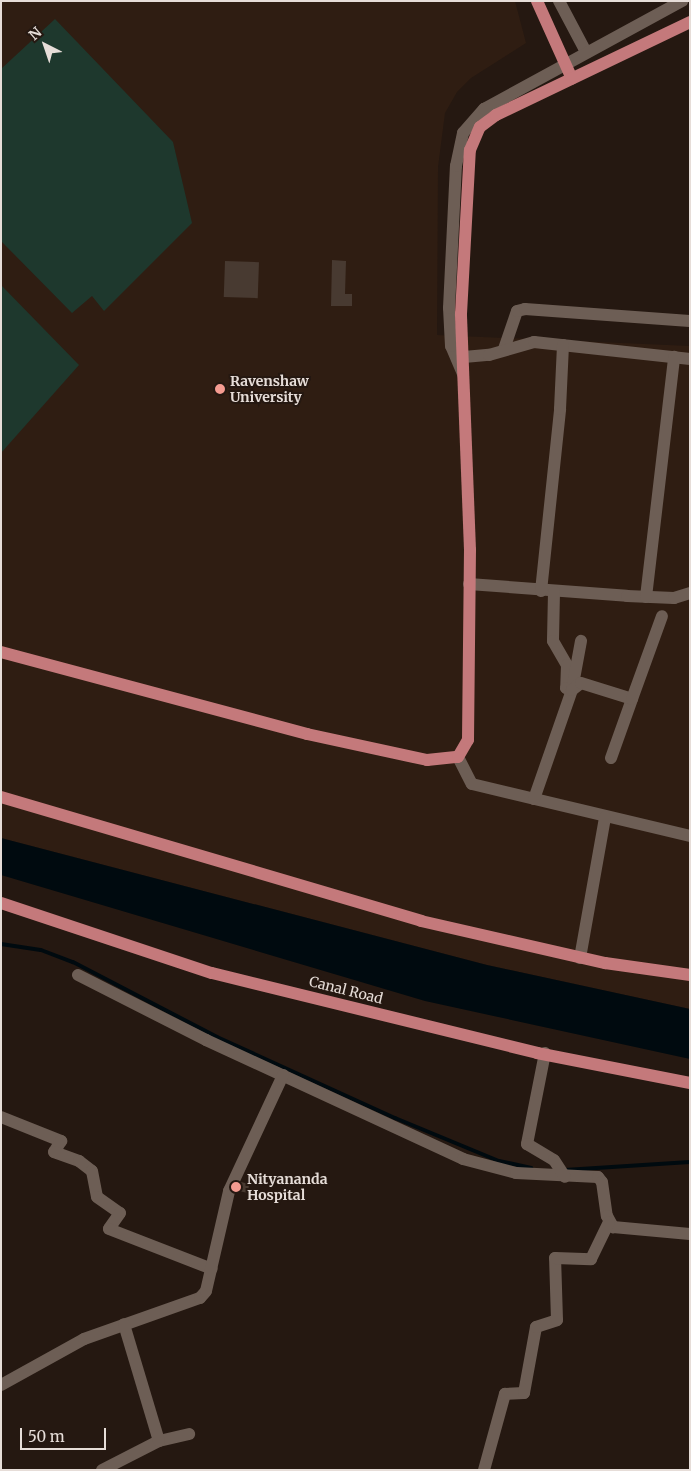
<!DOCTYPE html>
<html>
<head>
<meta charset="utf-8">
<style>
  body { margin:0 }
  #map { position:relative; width:691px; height:1471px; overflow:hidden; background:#251811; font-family:Merriweather,serif }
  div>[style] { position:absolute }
  .built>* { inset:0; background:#2f1d12 }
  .green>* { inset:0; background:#1e382d }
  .water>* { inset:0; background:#000a0f }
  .stream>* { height:4px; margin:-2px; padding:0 2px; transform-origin:2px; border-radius:2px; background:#000a0f }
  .building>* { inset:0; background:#483a31; transform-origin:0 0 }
  .minor>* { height:12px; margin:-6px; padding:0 6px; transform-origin:6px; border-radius:6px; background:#6d5e55 }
  .major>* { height:12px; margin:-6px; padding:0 6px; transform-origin:6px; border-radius:6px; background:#c4797b }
  .dots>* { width:14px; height:14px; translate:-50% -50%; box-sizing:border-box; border:2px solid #251811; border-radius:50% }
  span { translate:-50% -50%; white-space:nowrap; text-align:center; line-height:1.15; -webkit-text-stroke:4px #251811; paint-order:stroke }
  .poi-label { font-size:14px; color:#e6ddd8; font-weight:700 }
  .left { translate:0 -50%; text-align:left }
  .street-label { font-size:14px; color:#e6ddd8 }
  .frame { position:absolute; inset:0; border:2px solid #e6ddd8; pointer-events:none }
  .north { position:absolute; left:20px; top:20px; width:50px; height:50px; -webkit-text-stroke:4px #251811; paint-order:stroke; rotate:319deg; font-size:14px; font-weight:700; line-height:20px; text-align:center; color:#e6ddd8 }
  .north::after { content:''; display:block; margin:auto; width:18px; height:22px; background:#e6ddd8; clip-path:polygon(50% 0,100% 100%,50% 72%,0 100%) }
  .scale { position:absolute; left:20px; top:1428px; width:86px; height:22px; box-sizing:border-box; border:2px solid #e6ddd8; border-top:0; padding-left:6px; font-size:15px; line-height:18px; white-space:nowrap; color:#e6ddd8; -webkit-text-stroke:4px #251811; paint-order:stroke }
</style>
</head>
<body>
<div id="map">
  <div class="built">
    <i style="clip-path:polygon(1px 1px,515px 1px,526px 43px,471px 78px,457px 92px,445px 113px,438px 167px,437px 335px,690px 346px,690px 1009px,487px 965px,1px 838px)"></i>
  </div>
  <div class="green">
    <i style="clip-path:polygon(55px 19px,173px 142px,192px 223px,104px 311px,92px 296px,72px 313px,1px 241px,1px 69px)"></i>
    <i style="clip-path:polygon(1px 285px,79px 365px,1px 453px)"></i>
  </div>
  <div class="water">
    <i style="clip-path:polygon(1px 838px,487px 965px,690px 1009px,690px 1059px,425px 1001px,1px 875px)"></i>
  </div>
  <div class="stream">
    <i style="left:1px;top:944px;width:40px;rotate:8.5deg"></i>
    <i style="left:41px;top:950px;width:34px;rotate:21deg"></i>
    <i style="left:73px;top:962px;width:162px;rotate:27.5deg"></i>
    <i style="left:217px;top:1037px;width:196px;rotate:24.5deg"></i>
    <i style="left:395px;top:1118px;width:113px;rotate:22.5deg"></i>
    <i style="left:499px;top:1161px;width:33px;rotate:12deg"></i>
    <i style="left:565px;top:1170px;width:125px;rotate:-3.7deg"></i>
  </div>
  <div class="building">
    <i style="clip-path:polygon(332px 260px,346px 261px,345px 294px,352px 294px,352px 306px,331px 306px)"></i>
    <i style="left:225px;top:261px;width:34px;height:36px;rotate:2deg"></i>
    <i style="clip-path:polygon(237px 1181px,249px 1184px,248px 1193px,234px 1190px)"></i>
  </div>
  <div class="minor">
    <i style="left:559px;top:1px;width:58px;rotate:62.1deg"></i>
    <i style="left:504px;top:349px;width:40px;rotate:-71.1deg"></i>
    <i style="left:517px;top:311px;width:8px;rotate:-14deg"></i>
    <i style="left:525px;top:309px;width:165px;rotate:4.2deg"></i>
    <i style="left:464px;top:357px;width:25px;rotate:-5deg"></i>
    <i style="left:489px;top:355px;width:47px;rotate:-16.1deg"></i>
    <i style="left:534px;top:342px;width:157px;rotate:6.2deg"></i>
    <i style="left:463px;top:374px;width:30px;rotate:-113deg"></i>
    <i style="left:451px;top:346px;width:38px;rotate:-93deg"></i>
    <i style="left:449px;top:308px;width:142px;rotate:-87.2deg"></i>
    <i style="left:456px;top:166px;width:34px;rotate:-78deg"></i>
    <i style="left:463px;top:133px;width:32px;rotate:-49deg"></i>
    <i style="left:484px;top:109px;width:226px;rotate:-28.6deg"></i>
    <i style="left:469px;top:584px;width:158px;rotate:4.3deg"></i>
    <i style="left:627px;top:596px;width:47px;rotate:2.4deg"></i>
    <i style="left:674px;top:598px;width:17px;rotate:-17deg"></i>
    <i style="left:541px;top:591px;width:183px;rotate:-84deg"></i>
    <i style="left:560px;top:409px;width:64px;rotate:-87.3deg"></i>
    <i style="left:554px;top:592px;width:49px;rotate:91.2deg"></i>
    <i style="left:553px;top:641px;width:28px;rotate:60deg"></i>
    <i style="left:567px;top:665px;width:23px;rotate:92deg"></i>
    <i style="left:566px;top:688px;width:6px;rotate:18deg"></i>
    <i style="left:572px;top:690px;width:50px;rotate:-79.6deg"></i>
    <i style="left:646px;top:597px;width:242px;rotate:-83.3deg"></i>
    <i style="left:458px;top:757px;width:30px;rotate:63deg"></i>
    <i style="left:472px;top:784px;width:224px;rotate:13.4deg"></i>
    <i style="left:611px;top:758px;width:63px;rotate:-70.4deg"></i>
    <i style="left:534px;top:799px;width:115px;rotate:-70.8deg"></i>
    <i style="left:572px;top:690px;width:11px;rotate:-38deg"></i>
    <i style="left:581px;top:683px;width:53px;rotate:17.4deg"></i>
    <i style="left:632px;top:699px;width:88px;rotate:-70.1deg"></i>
    <i style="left:580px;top:958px;width:143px;rotate:-79.9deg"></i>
    <i style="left:78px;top:975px;width:144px;rotate:26.9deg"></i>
    <i style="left:206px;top:1040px;width:283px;rotate:24.8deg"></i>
    <i style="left:463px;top:1159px;width:55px;rotate:14.8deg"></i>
    <i style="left:516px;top:1173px;width:82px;rotate:2.8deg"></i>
    <i style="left:598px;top:1177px;width:6px;rotate:51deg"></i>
    <i style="left:602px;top:1182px;width:34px;rotate:82deg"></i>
    <i style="left:607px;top:1216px;width:13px;rotate:61deg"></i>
    <i style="left:613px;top:1227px;width:77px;rotate:5.2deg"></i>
    <i style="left:545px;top:1053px;width:93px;rotate:101.2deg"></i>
    <i style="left:527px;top:1144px;width:31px;rotate:31deg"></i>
    <i style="left:554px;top:1160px;width:20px;rotate:57deg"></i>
    <i style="left:1px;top:1117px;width:65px;rotate:21.8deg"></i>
    <i style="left:61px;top:1141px;width:13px;rotate:122deg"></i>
    <i style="left:54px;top:1152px;width:27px;rotate:20deg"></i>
    <i style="left:79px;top:1161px;width:16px;rotate:38deg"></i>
    <i style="left:92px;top:1171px;width:26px;rotate:79deg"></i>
    <i style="left:97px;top:1197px;width:28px;rotate:35deg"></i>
    <i style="left:120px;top:1213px;width:19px;rotate:125deg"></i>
    <i style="left:109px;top:1229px;width:110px;rotate:21.2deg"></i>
    <i style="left:1px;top:1385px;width:95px;rotate:-29deg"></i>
    <i style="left:84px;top:1339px;width:123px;rotate:-19.5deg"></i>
    <i style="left:200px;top:1298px;width:9px;rotate:-49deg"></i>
    <i style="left:206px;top:1291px;width:103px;rotate:-77deg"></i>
    <i style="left:229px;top:1191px;width:128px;rotate:-65deg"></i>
    <i style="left:159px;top:1441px;width:31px;rotate:-13deg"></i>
    <i style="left:102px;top:1470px;width:64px;rotate:-27deg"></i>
    <i style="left:159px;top:1441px;width:122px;rotate:-106.7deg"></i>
    <i style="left:484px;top:1470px;width:79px;rotate:-74.6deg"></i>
    <i style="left:505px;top:1394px;width:19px;rotate:-3deg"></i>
    <i style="left:524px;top:1393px;width:67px;rotate:-79.7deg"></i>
    <i style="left:536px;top:1327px;width:22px;rotate:-18deg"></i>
    <i style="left:557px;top:1320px;width:62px;rotate:-91.8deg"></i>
    <i style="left:555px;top:1258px;width:36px;rotate:2deg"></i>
    <i style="left:591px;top:1259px;width:41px;rotate:-64.1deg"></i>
  </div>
  <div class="major">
    <i style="left:537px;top:1px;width:85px;rotate:65.8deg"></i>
    <i style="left:1px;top:652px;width:317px;rotate:15deg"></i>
    <i style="left:307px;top:734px;width:123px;rotate:12.2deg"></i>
    <i style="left:427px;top:760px;width:31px;rotate:-6deg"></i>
    <i style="left:458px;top:757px;width:20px;rotate:-60deg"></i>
    <i style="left:468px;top:740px;width:190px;rotate:-89.4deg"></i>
    <i style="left:470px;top:550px;width:236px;rotate:-92.2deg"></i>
    <i style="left:461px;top:314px;width:164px;rotate:-86.9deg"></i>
    <i style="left:470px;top:150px;width:25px;rotate:-67deg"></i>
    <i style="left:480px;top:127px;width:20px;rotate:-37deg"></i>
    <i style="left:496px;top:115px;width:215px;rotate:-25.6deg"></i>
    <i style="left:1px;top:797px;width:438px;rotate:16.4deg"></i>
    <i style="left:421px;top:921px;width:189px;rotate:12.9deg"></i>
    <i style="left:605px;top:963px;width:86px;rotate:8deg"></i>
    <i style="left:1px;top:903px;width:222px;rotate:18.4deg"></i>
    <i style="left:212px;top:973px;width:335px;rotate:13.8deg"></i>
    <i style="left:537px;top:1053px;width:156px;rotate:11.1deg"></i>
  </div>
  <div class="dots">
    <i style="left:220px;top:389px;background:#f59c91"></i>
    <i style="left:236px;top:1187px;background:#f59c91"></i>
  </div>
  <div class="poi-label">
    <span class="left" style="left:230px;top:389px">Ravenshaw<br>University</span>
    <span class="left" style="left:247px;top:1187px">Nityananda<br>Hospital</span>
  </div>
  <div class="street-label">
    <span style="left:346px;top:990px;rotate:14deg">Canal Road</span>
  </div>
  <div class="frame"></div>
  <div class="north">N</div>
  <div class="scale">50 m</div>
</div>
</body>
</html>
